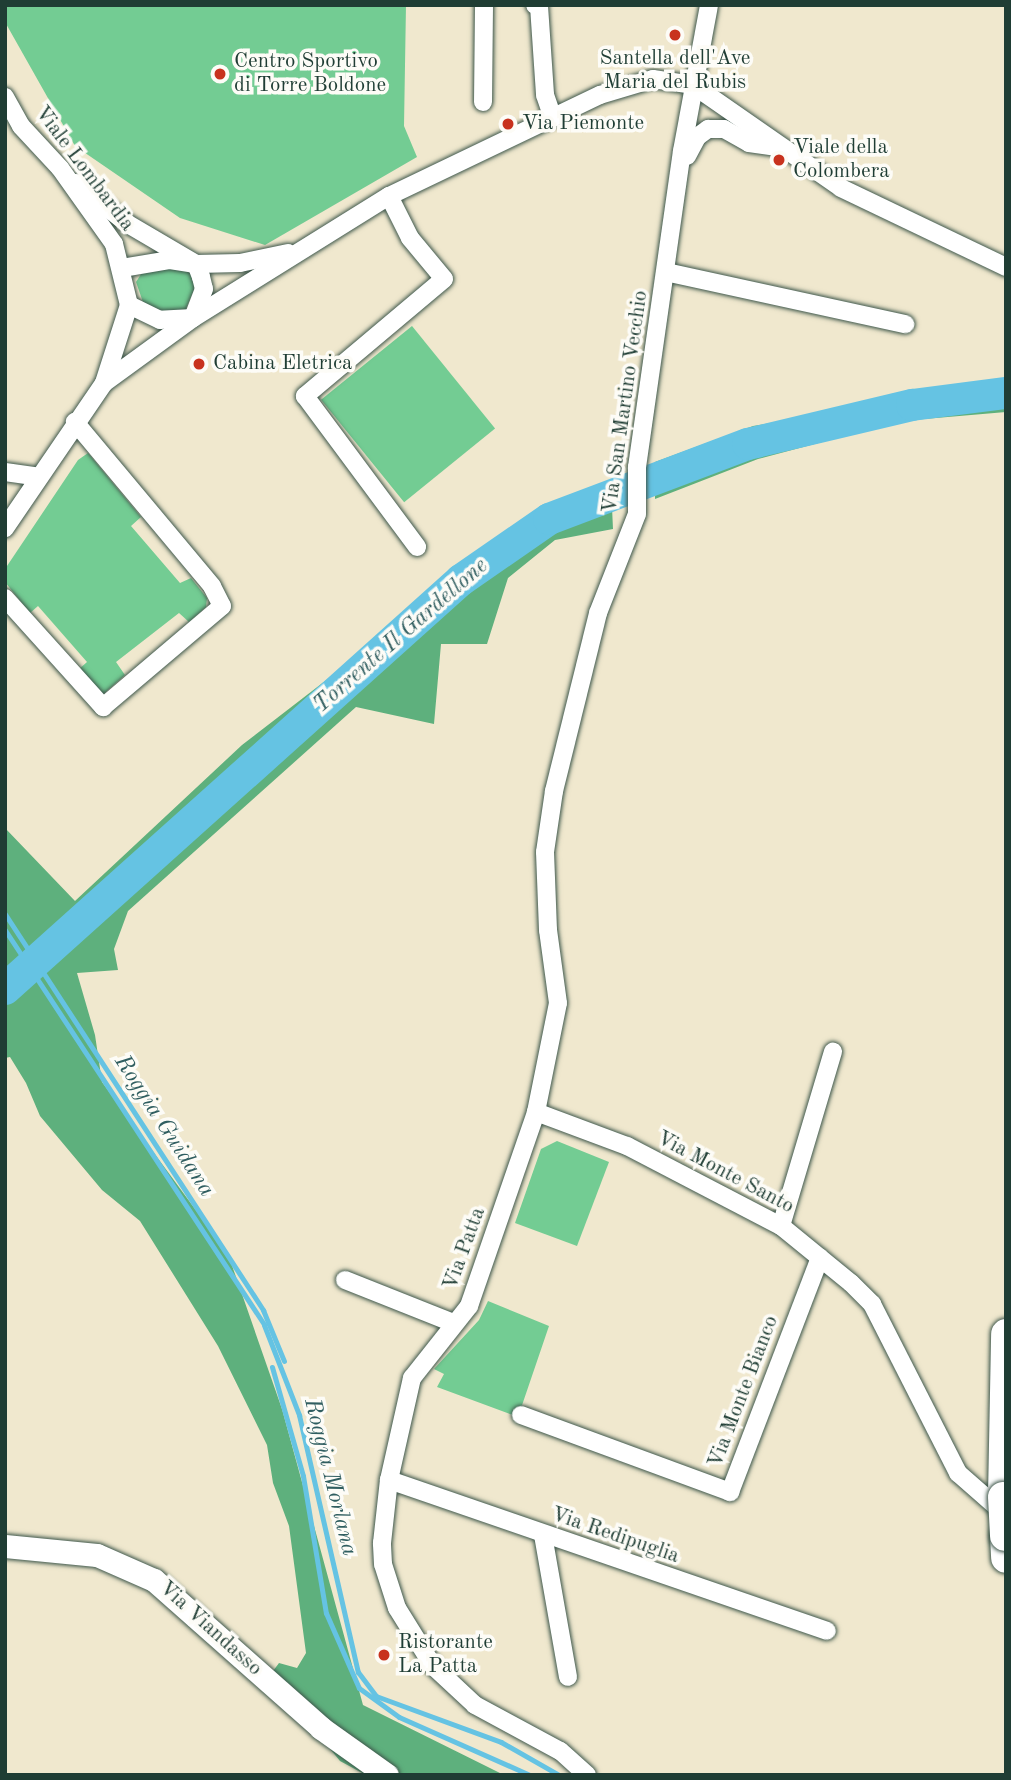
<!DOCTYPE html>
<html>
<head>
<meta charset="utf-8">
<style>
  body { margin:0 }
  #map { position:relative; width:1011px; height:1780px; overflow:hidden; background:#f0e8ce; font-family:"Old Standard TT",serif }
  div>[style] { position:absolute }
  .green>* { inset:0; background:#73cc93; transform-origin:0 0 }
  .forest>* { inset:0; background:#5eb07d }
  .stream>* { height:5px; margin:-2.5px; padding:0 2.5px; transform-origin:2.5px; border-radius:2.5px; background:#65c3e3 }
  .river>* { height:32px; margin:-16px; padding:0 16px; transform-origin:16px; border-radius:16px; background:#65c3e3 }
  .roads { filter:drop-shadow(0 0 2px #3e574b) drop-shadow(0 0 2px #3e574b) }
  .minor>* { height:18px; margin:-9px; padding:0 9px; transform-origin:9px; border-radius:9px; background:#fff }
  .tertiary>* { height:23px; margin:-11.5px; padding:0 11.5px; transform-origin:11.5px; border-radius:11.5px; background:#fff }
  .trunk>* { height:30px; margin:-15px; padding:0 15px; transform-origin:15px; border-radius:15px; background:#fff }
  .bridges { filter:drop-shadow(0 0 2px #3e574b) drop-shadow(0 0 2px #3e574b) }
  .trunk-bridge>* { height:30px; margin:-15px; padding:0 15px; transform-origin:15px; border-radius:15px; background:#fff }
  .dots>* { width:19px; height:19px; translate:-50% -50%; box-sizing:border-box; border:4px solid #fdfcf7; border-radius:50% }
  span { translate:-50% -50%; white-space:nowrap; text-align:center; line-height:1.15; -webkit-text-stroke:7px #fdfcf7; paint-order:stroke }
  .poi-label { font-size:21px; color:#1f3d34 }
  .left { translate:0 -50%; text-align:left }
  .street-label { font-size:21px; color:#1f3d34 }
  .water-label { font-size:23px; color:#305e60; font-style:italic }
  .frame { position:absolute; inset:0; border:7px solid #1f3d34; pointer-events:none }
</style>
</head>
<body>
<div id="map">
  <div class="green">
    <i style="clip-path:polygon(5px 5px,406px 5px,404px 126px,417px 157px,265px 245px,180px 218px,75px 146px,5px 22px)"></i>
    <i style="clip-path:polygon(156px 269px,191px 269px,196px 285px,185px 311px,164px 313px,144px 305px,136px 282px,143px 271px)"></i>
    <i style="left:412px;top:326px;width:132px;height:117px;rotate:51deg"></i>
    <i style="clip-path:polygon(88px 453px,141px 517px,131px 526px,180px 583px,191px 578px,207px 598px,206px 607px,189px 622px,179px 613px,116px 662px,125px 675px,101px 696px,78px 670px,87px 662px,38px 606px,30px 613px,5px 582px,7px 566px,78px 460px)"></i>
    <i style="clip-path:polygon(557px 1141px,609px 1162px,577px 1246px,515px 1223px,541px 1149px)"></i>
    <i style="clip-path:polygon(488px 1301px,549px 1326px,518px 1417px,437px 1387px,444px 1374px,434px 1369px,479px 1320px)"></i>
  </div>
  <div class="forest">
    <i style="clip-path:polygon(1006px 383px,1006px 412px,901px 421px,758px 459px,655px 499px,655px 462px,753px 426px)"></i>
    <i style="clip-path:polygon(611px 485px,613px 529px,555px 540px,508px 578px,487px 644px,441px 644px,434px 724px,356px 707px,128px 911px,114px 949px,118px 970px,77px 973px,95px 1035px,102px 1082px,228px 1254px,282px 1409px,363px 1705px,504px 1775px,366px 1775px,340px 1761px,270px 1675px,279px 1663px,297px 1668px,306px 1653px,289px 1526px,273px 1483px,267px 1445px,218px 1346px,140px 1221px,102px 1190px,40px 1116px,26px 1083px,10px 1057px,5px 1058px,5px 828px,75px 901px,242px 745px,525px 527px)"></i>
  </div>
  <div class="stream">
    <i style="left:5px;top:914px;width:473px;rotate:56.9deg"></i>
    <i style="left:263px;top:1310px;width:55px;rotate:67.6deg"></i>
    <i style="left:5px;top:930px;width:472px;rotate:56.7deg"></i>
    <i style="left:264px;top:1325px;width:97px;rotate:68.7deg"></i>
    <i style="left:299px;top:1415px;width:264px;rotate:77.1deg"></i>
    <i style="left:358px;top:1672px;width:30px;rotate:53deg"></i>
    <i style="left:376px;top:1696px;width:133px;rotate:20.2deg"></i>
    <i style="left:501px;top:1742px;width:67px;rotate:29.6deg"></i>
    <i style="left:272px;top:1367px;width:113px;rotate:74.1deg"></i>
    <i style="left:303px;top:1476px;width:139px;rotate:80.5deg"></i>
    <i style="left:326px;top:1613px;width:82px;rotate:66.3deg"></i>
    <i style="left:359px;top:1688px;width:49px;rotate:35.9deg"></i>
    <i style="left:399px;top:1717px;width:143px;rotate:23.9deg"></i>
  </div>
  <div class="river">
    <i style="left:5px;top:989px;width:613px;rotate:-41.89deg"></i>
    <i style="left:461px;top:580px;width:107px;rotate:-34.7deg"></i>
    <i style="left:549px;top:519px;width:213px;rotate:-20.7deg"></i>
    <i style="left:748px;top:444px;width:169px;rotate:-13.4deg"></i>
    <i style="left:912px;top:405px;width:95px;rotate:-7.3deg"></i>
  </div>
  <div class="roads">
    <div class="minor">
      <i style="left:535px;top:5px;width:4px;rotate:14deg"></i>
      <i style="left:539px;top:6px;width:89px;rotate:86.1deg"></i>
      <i style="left:545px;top:95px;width:24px;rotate:71deg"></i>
      <i style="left:5px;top:97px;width:33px;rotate:61deg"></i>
      <i style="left:21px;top:126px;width:57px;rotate:47.1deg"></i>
      <i style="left:60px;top:168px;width:93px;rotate:54.6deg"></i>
      <i style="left:114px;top:244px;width:63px;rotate:76.2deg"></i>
      <i style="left:129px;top:305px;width:82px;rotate:107.8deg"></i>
      <i style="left:104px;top:383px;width:176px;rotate:124.3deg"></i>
      <i style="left:483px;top:102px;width:97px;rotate:-89.4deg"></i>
      <i style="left:687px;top:156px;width:21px;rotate:-62deg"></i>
      <i style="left:697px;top:137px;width:14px;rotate:-36deg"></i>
      <i style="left:708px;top:129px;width:16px"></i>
      <i style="left:724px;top:129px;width:29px;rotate:29deg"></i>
      <i style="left:749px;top:143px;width:27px;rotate:8deg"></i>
      <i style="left:76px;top:183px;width:66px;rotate:38.3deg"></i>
      <i style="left:128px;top:224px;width:79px;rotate:30.5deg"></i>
      <i style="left:196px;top:264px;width:44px;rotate:-1.3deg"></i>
      <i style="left:240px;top:263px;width:49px;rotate:-11.8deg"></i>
      <i style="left:389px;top:196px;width:47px;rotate:63.4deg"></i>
      <i style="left:410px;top:238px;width:53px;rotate:50.3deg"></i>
      <i style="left:444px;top:279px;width:182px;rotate:139.9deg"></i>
      <i style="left:305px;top:396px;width:188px;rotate:53.4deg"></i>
      <i style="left:122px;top:268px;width:49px;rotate:-9.5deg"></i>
      <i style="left:170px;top:260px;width:26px;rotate:9deg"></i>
      <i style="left:196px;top:264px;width:14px;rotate:69deg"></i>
      <i style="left:201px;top:277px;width:12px;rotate:76deg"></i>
      <i style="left:204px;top:289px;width:31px;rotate:111deg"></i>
      <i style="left:193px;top:318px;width:33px;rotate:177deg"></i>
      <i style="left:160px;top:320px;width:34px;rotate:-154deg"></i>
      <i style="left:666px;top:272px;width:245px;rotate:12.3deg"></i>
      <i style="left:104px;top:383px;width:110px;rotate:-36.1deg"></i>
      <i style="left:193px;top:318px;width:231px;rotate:-31.9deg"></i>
      <i style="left:389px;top:196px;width:234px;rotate:-25.6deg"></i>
      <i style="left:600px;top:95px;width:55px;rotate:-16.8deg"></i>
      <i style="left:653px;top:79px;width:40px;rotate:8.5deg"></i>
      <i style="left:693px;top:85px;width:180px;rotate:34.8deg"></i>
      <i style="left:841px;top:188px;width:183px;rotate:25.6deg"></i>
      <i style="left:5px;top:472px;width:34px;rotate:8deg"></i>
      <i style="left:5px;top:598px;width:147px;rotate:48deg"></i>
      <i style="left:103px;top:707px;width:156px;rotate:-40.3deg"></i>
      <i style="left:222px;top:606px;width:22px;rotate:-117deg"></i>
      <i style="left:212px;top:586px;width:214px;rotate:-129.9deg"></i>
      <i style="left:536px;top:1112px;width:97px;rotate:20.5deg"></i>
      <i style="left:627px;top:1146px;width:174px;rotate:27.5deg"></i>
      <i style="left:781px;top:1226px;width:90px;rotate:39.2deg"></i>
      <i style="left:851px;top:1283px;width:30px;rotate:45deg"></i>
      <i style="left:872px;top:1304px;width:190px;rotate:63deg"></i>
      <i style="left:958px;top:1473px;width:64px;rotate:41.2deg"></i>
      <i style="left:781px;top:1226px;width:182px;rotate:-73.4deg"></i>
      <i style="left:345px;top:1280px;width:116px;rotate:21.7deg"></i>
      <i style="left:521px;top:1415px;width:223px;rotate:20.2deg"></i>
      <i style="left:730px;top:1492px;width:251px;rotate:-69deg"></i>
      <i style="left:389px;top:1480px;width:463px;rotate:19deg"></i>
      <i style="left:543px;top:1535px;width:144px;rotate:80deg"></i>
      <i style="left:587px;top:1775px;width:36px;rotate:-138deg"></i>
      <i style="left:560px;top:1751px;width:97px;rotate:-151.6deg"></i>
      <i style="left:475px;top:1705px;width:57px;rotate:-137.1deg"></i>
      <i style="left:433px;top:1666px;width:68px;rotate:-121.8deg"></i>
      <i style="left:397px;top:1608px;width:46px;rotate:-107.7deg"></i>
      <i style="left:383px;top:1564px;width:21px;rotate:-93deg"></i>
      <i style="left:382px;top:1543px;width:63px;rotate:-83.7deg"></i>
      <i style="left:389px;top:1480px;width:105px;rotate:-77.3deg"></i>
      <i style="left:412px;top:1378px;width:92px;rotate:-51.6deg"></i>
      <i style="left:469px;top:1306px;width:205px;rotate:-70.9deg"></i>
      <i style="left:536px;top:1112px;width:111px;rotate:-78.6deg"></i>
      <i style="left:558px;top:1003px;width:74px;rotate:-97.8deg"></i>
      <i style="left:548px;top:930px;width:78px;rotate:-92.2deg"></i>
      <i style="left:545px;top:852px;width:62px;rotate:-81.6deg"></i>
      <i style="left:554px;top:791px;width:183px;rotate:-76.1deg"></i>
      <i style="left:598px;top:613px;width:106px;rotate:-68.5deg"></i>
      <i style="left:637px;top:514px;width:47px;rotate:-90deg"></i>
      <i style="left:637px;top:467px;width:319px;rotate:-81.9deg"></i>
      <i style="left:682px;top:151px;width:148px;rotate:-79.5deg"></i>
    </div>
    <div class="tertiary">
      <i style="left:5px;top:1546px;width:92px;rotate:5.6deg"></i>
      <i style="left:97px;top:1555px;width:62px;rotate:23.7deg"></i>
      <i style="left:154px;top:1580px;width:223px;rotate:41.5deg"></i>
      <i style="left:321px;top:1728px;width:81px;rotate:35.5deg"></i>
    </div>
    <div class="trunk">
      <i style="left:1003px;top:1497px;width:163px;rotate:-88.9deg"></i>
      <i style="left:1005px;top:1536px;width:22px;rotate:87deg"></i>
    </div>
  </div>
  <div class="bridges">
    <div class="trunk-bridge">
      <i style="left:1003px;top:1497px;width:39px;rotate:87deg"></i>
    </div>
  </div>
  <div class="dots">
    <i style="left:675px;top:35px;background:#c8321e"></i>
    <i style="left:220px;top:74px;background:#c8321e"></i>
    <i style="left:508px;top:124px;background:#c8321e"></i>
    <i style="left:779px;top:160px;background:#c8321e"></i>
    <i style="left:199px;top:364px;background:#c8321e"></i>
    <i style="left:384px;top:1655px;background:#c8321e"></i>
  </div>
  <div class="poi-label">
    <span style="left:675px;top:71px">Santella dell'Ave<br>Maria del Rubis</span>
    <span class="left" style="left:234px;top:74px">Centro Sportivo<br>di Torre Boldone</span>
    <span class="left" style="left:522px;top:124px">Via Piemonte</span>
    <span class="left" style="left:793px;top:160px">Viale della<br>Colombera</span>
    <span class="left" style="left:213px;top:364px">Cabina Eletrica</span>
    <span class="left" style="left:398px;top:1655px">Ristorante<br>La Patta</span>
  </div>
  <div class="street-label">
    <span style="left:84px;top:169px;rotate:53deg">Viale Lombardia</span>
    <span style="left:626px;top:402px;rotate:-82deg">Via San Martino Vecchio</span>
    <span style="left:725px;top:1173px;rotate:28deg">Via Monte Santo</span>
    <span style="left:465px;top:1249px;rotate:-70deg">Via Patta</span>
    <span style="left:744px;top:1392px;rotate:-69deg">Via Monte Bianco</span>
    <span style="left:615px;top:1536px;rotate:19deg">Via Redipuglia</span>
    <span style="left:210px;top:1629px;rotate:42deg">Via Viandasso</span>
  </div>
  <div class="water-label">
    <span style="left:401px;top:636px;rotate:-41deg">Torrente Il Gardellone</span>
    <span style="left:164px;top:1126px;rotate:57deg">Roggia Guidana</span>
    <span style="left:330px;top:1477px;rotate:76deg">Roggia Morlana</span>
  </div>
  <div class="frame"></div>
</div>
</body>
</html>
